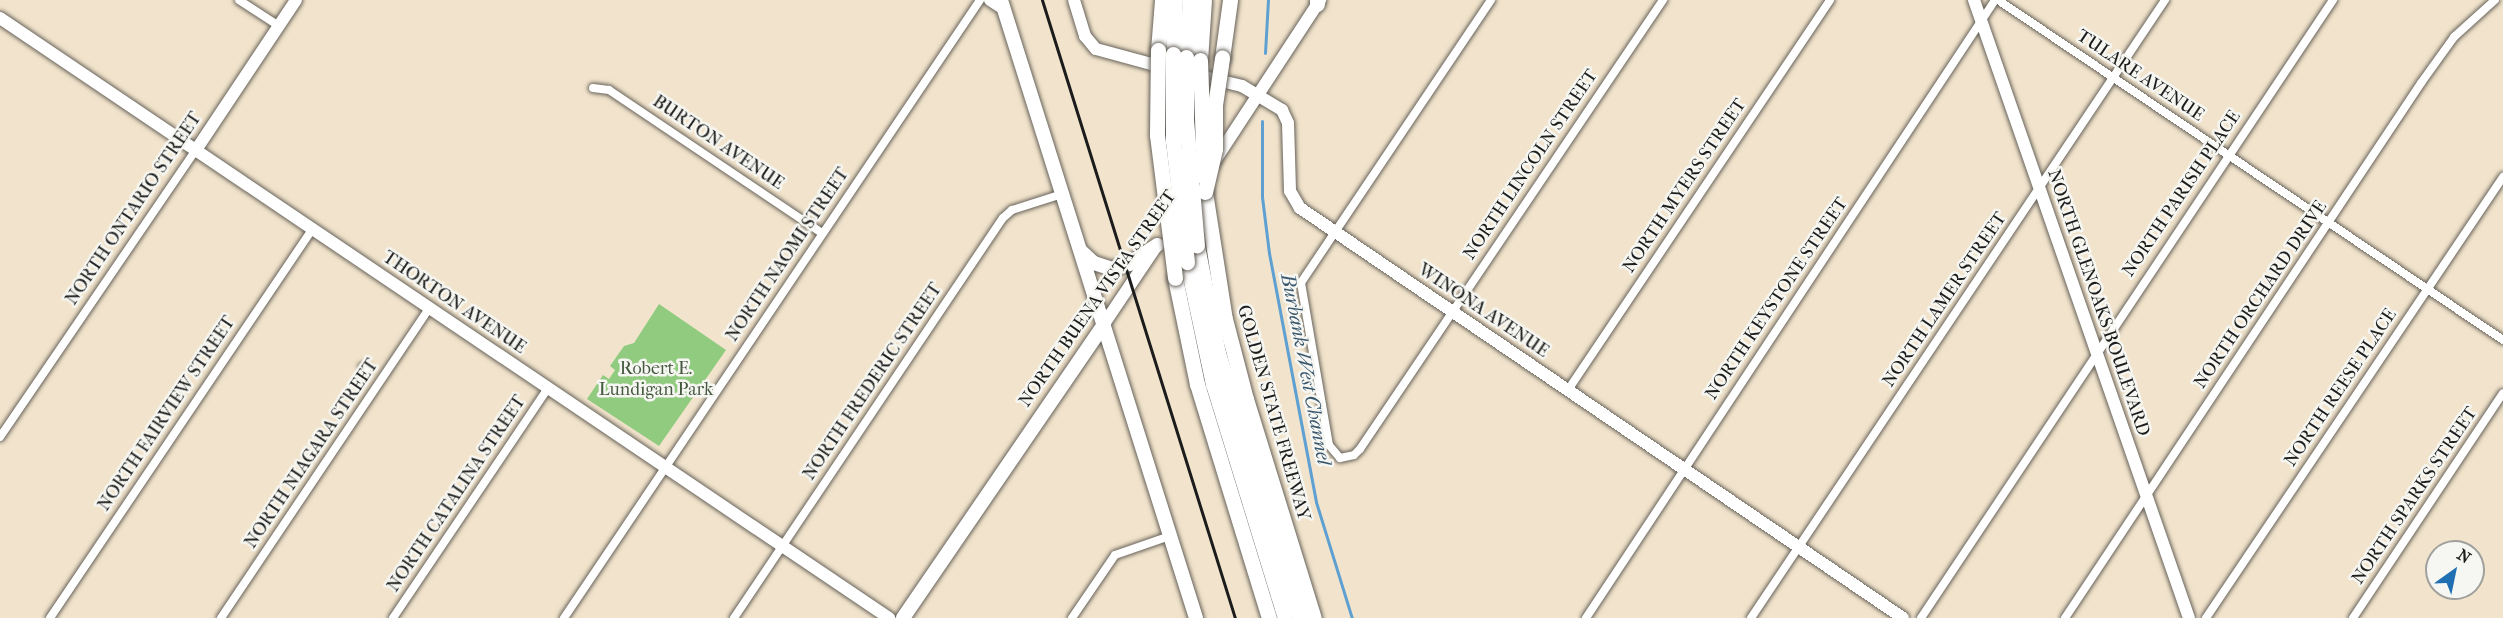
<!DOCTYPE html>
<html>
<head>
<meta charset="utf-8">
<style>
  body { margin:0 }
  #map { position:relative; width:2503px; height:618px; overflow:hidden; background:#f2e4cc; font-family:"IM FELL French Canon",serif }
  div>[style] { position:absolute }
  .green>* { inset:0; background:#90cb7f }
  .stream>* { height:3px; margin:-1.5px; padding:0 1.5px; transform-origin:1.5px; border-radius:1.5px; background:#5da0d1 }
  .roads { filter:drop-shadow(0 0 2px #67625a) drop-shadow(0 0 2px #67625a) }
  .street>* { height:8px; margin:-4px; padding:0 4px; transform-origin:4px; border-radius:4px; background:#fff }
  .secondary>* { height:12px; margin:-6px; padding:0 6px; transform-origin:6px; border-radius:6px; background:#fff }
  .primary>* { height:14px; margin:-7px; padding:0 7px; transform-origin:7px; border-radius:7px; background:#fff }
  .highway>* { height:15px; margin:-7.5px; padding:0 7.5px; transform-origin:7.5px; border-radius:7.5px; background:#fff }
  .rail>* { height:3px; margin:-1.5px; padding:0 1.5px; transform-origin:1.5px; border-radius:1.5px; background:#1c1c1c }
  .bridges { filter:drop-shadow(0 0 2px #67625a) drop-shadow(0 0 2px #67625a) }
  .highway-bridge>* { height:15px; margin:-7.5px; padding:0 7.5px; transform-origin:7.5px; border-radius:7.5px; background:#fff }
  span { translate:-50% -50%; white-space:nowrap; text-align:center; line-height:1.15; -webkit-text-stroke:5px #f6f6f2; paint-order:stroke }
  .street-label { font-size:18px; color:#1c1c1c }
  .park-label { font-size:18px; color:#45593f }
  .water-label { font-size:20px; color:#39576d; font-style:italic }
  .north { position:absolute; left:2425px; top:540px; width:60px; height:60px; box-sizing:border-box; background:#f6f6f2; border:2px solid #9f9f9c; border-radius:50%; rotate:33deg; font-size:16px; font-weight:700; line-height:24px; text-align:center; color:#1c1c1c }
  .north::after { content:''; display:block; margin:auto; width:21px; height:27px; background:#1f6fb2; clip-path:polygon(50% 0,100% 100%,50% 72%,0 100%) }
</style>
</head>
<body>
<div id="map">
  <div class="green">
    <i style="clip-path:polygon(659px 304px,726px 350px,659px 446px,587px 399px,603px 375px,609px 379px,615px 370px,610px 366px,624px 346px,634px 343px)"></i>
  </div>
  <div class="stream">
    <i style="left:1265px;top:53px;width:53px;rotate:-86.8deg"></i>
    <i style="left:1262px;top:121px;width:76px;rotate:90deg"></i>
    <i style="left:1262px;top:197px;width:56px;rotate:82.9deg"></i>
    <i style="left:1269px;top:253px;width:253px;rotate:79.3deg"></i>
    <i style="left:1316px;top:502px;width:121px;rotate:72.8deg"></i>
  </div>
  <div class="roads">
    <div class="street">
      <i style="left:239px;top:0;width:48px;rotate:33deg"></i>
      <i style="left:1491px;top:0;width:341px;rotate:123.9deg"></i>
      <i style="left:1301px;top:283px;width:164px;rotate:80.2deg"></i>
      <i style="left:1329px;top:445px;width:17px;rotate:50deg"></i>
      <i style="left:1340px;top:458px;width:14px;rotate:-12deg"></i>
      <i style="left:1354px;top:455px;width:8px;rotate:-45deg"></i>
      <i style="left:1360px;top:449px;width:542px;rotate:-55.99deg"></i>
      <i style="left:1998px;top:0;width:609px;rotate:33.95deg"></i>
      <i style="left:593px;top:88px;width:16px;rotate:7deg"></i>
      <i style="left:609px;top:90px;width:257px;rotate:33.9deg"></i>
      <i style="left:363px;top:367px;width:4px;rotate:34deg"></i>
      <i style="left:1568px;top:390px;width:470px;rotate:-56.1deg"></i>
      <i style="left:0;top:437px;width:348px;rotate:-55.7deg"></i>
      <i style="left:50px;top:618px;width:469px;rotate:-56deg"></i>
      <i style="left:221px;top:618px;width:373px;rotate:-56.1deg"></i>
      <i style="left:393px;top:618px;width:277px;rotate:-56deg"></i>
      <i style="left:564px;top:618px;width:745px;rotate:-56.05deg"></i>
      <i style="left:734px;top:618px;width:482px;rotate:-56.1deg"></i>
      <i style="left:1003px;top:218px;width:12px;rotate:-42deg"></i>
      <i style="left:1012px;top:210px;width:52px;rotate:-17.7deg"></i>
      <i style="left:1072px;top:618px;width:76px;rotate:-55.7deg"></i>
      <i style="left:1115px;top:555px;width:58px;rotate:-19.1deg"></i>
      <i style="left:1586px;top:618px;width:741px;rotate:-56.5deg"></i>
      <i style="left:1751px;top:618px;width:744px;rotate:-56.18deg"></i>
      <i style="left:1921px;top:618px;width:743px;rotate:-56.31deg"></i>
      <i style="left:2065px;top:618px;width:643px;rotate:-56.36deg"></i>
      <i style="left:2421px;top:83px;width:57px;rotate:-54.3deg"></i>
      <i style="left:2454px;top:37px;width:55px;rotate:-42.1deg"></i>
      <i style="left:2206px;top:618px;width:532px;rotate:-56.04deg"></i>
      <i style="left:2353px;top:618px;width:270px;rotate:-56.3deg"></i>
    </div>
    <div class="secondary">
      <i style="left:990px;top:0;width:17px;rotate:33deg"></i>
      <i style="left:1074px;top:0;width:38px;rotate:73deg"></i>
      <i style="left:1085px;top:36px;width:17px;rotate:50deg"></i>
      <i style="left:1096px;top:49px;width:73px;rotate:15.2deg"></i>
      <i style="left:1974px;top:0;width:654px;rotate:70.82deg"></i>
      <i style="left:0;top:18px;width:1073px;rotate:34.02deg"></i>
      <i style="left:1192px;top:74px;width:51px;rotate:13.5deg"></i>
      <i style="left:1242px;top:86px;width:47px;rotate:31deg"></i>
      <i style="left:1282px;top:110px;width:14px;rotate:65deg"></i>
      <i style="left:1288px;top:123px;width:68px;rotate:88.3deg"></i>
      <i style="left:1290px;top:191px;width:20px;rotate:60deg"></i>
      <i style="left:1300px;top:208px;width:729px;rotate:34.21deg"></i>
      <i style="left:196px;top:150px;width:180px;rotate:-56.3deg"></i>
      <i style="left:1214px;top:162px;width:194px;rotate:-56.8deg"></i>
      <i style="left:1104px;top:324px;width:92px;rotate:-56.1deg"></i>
    </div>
    <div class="primary">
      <i style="left:1001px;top:0;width:648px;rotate:72.49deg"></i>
      <i style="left:1081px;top:251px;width:18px;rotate:43deg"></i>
      <i style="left:1094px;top:263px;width:19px;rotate:18deg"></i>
      <i style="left:1112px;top:269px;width:18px;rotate:-16deg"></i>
      <i style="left:1129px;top:264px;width:34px;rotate:-34deg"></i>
      <i style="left:903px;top:618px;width:356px;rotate:-55.6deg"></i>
    </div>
    <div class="highway">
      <i style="left:1317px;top:0;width:4px;rotate:90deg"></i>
      <i style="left:1158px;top:50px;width:50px;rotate:-85.4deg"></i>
      <i style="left:1173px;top:54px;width:54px;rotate:-87.9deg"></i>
      <i style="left:1186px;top:57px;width:57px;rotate:-86deg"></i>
      <i style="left:1222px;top:58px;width:59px;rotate:-82.1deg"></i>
      <i style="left:1200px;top:60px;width:60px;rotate:-86.2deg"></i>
      <i style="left:1205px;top:192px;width:129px;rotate:81.1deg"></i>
      <i style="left:1225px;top:319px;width:83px;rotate:75.3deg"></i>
      <i style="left:1246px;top:399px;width:229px;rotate:72.8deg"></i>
      <i style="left:1197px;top:246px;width:109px;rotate:78.9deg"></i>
      <i style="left:1218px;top:353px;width:277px;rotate:72.8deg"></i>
      <i style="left:1187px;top:262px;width:125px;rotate:78deg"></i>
      <i style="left:1213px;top:384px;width:245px;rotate:72.9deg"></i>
      <i style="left:1175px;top:278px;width:108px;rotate:78.3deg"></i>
      <i style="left:1197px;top:384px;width:245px;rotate:72.9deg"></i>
    </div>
  </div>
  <div class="rail">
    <i style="left:1042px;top:0;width:647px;rotate:72.66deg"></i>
  </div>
  <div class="bridges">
    <div class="highway-bridge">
      <i style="left:1158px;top:50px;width:85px;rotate:90.7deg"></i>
      <i style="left:1157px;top:135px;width:144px;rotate:82.8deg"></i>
      <i style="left:1173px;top:54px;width:87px;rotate:90deg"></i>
      <i style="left:1173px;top:141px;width:122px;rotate:83.4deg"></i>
      <i style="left:1186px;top:57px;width:63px;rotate:90deg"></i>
      <i style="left:1186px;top:120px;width:126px;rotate:85deg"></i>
      <i style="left:1200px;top:60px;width:117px;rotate:88deg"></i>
      <i style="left:1205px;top:192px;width:44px;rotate:-76.9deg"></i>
      <i style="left:1215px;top:149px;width:44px;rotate:-90deg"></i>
      <i style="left:1215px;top:105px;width:48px;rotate:-81.5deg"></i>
    </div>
  </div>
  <div class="street-label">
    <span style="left:2140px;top:76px;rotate:34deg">TULARE AVENUE</span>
    <span style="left:718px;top:143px;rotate:34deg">BURTON AVENUE</span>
    <span style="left:1531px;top:165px;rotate:-56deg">NORTH LINCOLN STREET</span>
    <span style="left:1685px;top:186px;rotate:-56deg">NORTH MYERS STREET</span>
    <span style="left:2182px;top:194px;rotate:-56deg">NORTH PARISH PLACE</span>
    <span style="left:134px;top:209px;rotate:-56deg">NORTH ONTARIO STREET</span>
    <span style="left:788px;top:255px;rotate:-56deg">NORTH NAOMI STREET</span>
    <span style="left:2261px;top:295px;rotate:-56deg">NORTH ORCHARD DRIVE</span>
    <span style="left:1098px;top:299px;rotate:-55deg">NORTH BUENA VISTA STREET</span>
    <span style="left:1777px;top:299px;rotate:-56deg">NORTH KEYSTONE STREET</span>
    <span style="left:1945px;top:300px;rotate:-56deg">NORTH LAMER STREET</span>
    <span style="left:454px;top:303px;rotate:34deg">THORTON AVENUE</span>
    <span style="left:2098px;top:303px;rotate:71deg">NORTH GLENOAKS BOULEVARD</span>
    <span style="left:1483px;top:311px;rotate:34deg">WINONA AVENUE</span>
    <span style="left:873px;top:382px;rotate:-56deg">NORTH FREDERIC STREET</span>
    <span style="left:2341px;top:388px;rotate:-56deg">NORTH REESE PLACE</span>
    <span style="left:1273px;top:413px;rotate:74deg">GOLDEN STATE FREEWAY</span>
    <span style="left:167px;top:414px;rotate:-56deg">NORTH FAIRVIEW STREET</span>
    <span style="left:312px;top:454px;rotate:-56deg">NORTH NIAGARA STREET</span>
    <span style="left:457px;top:494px;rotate:-56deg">NORTH CATALINA STREET</span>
    <span style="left:2415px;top:496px;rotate:-56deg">NORTH SPARKS STREET</span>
  </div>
  <div class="park-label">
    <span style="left:656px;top:380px">Robert E.<br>Lundigan Park</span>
  </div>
  <div class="water-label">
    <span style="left:1306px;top:369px;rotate:79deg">Burbank West Channel</span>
  </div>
  <div class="north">N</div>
</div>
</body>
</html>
